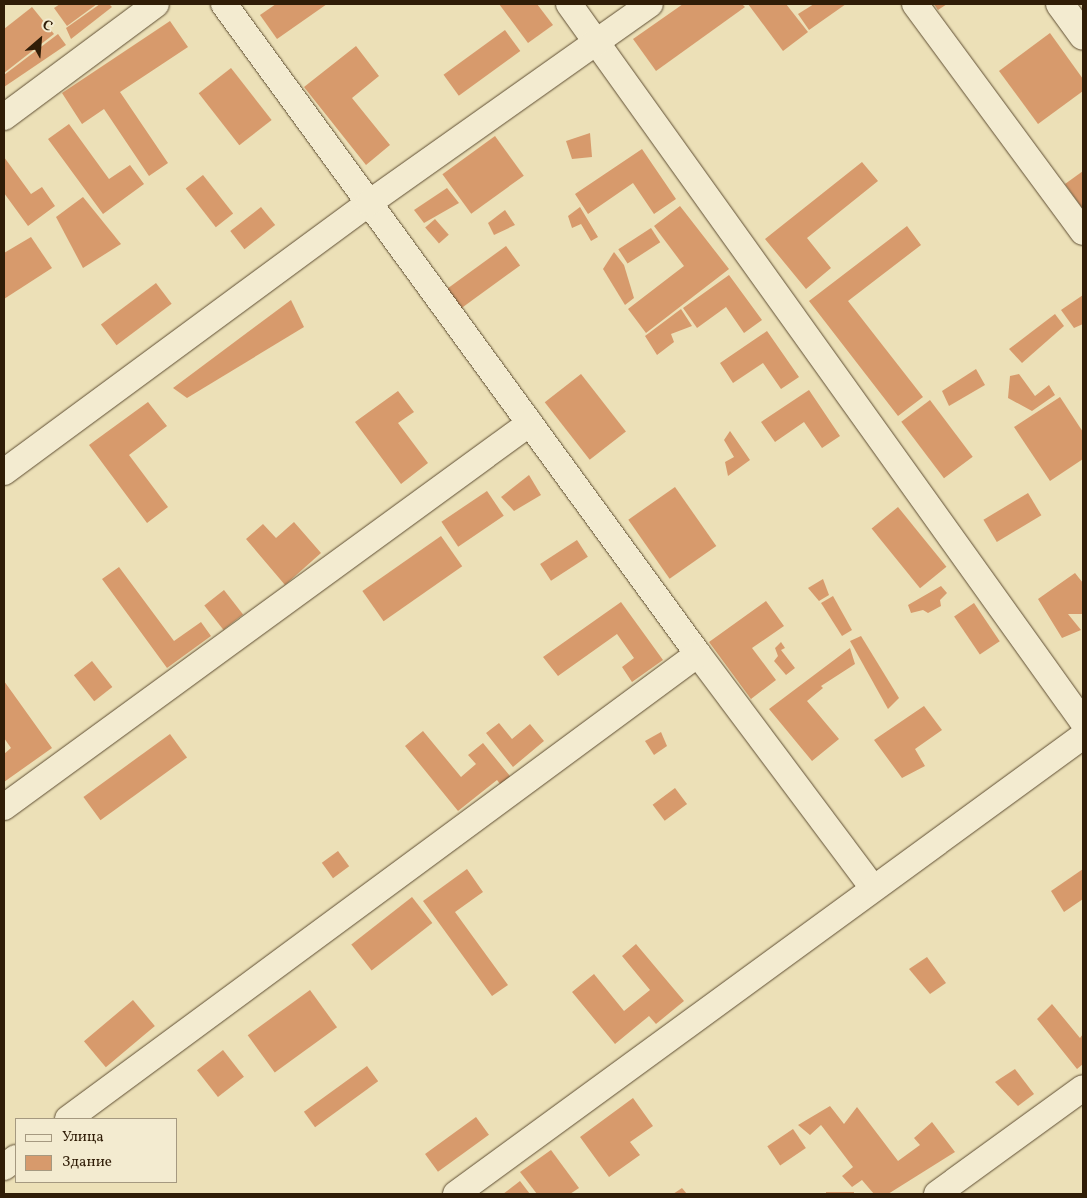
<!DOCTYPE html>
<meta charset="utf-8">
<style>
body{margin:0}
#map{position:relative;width:1087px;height:1198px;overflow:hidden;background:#ece0b7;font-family:Vollkorn,serif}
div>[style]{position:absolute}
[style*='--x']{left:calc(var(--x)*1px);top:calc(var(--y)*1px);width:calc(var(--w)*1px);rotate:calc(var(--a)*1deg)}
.building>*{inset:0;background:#d79a6c;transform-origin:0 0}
.roads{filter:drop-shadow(0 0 1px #5f4e33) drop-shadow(0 0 1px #5f4e33)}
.minor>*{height:26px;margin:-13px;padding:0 13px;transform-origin:13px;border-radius:13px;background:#f3ebd0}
.tertiary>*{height:28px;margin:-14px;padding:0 14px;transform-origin:14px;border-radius:14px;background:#f3ebd0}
span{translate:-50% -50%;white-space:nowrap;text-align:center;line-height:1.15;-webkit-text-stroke:4px #f3ebd0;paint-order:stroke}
.frame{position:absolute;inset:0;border:5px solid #301d07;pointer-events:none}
.legend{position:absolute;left:15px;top:1118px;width:162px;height:65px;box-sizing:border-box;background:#f3ebd0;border:1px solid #a59980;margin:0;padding:6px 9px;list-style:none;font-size:15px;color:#301d07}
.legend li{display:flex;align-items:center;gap:10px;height:25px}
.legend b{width:25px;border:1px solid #a59980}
.north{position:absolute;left:15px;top:15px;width:50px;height:50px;-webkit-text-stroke:4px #f3ebd0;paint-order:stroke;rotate:27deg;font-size:14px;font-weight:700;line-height:20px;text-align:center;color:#301d07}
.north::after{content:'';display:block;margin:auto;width:18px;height:22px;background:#301d07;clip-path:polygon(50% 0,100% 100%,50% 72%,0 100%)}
</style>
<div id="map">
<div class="building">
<i style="clip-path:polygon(60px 4px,97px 4px,67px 26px,54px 8px)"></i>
<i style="clip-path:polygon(100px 4px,109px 4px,112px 7px,71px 39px,66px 28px)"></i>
<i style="clip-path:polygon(276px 4px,327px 4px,277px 39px,260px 15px)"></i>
<i style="clip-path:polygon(499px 4px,537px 4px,553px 25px,528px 43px)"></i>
<i style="clip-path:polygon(683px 4px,742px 4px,745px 7px,656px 71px,633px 39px)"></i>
<i style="clip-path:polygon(748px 4px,786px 4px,808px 32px,783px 51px)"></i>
<i style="clip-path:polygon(814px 4px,846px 4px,809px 30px,798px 14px)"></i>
<i style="clip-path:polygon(934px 4px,947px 4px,938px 10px)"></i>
<i style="clip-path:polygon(32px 7px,54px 34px,4px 73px,4px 29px)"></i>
<i style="clip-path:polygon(170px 21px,188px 47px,120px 92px,168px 163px,149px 176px,104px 109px,82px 124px,62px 93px)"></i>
<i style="left:505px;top:30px;width:26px;height:76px;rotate:54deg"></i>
<i style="clip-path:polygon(1050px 33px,1083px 79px,1083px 91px,1038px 124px,999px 71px)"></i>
<i style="clip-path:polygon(58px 34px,66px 45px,4px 87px,4px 75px)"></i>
<i style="clip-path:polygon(356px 46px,379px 76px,352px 98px,390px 145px,366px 165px,304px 87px)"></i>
<i style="left:231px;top:68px;width:66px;height:41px;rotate:52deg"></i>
<i style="clip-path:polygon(69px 124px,109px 179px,130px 165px,144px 184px,103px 214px,48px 139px)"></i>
<i style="clip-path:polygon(590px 133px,592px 157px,572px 159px,566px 141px)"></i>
<i style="left:495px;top:136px;width:49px;height:65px;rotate:54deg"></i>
<i style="clip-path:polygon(642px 149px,676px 199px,654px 214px,633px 183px,588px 214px,575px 194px)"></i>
<i style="clip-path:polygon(4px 157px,31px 194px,42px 187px,55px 206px,28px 226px,4px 193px)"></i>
<i style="clip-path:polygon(862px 162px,878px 181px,807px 238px,831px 268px,806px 289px,765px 239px)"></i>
<i style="clip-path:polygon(1083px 171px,1083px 209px,1065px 184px)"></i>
<i style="left:203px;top:175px;width:49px;height:22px;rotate:52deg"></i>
<i style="clip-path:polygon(447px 188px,459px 203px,424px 223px,414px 210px)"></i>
<i style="clip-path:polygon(83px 197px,121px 244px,83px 268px,56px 217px)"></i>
<i style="clip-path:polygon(680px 206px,729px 269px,646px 333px,628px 309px,684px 266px,654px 226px)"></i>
<i style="left:261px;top:207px;width:23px;height:39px;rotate:52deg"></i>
<i style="clip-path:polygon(580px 207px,598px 237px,591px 241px,581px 224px,572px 228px,568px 216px)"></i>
<i style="clip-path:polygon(505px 210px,515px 225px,494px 235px,488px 223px)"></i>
<i style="left:435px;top:219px;width:21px;height:13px;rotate:49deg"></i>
<i style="clip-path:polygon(907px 226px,921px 245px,848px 301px,923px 397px,898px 416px,809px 301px)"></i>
<i style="left:651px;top:228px;width:17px;height:39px;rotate:57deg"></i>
<i style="clip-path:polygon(31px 237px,52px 268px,4px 299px,4px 253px)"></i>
<i style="left:506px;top:246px;width:24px;height:74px;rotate:54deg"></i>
<i style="clip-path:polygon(614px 252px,624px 265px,634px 298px,625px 305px,603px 269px)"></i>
<i style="clip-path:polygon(729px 275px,762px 320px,744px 333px,726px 307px,697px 328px,683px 308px)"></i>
<i style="left:156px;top:283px;width:26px;height:69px;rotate:53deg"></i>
<i style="clip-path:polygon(1083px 295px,1083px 324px,1074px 328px,1061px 310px)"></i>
<i style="clip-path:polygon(291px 300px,304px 327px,187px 398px,173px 388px)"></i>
<i style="clip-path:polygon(681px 309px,692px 326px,671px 334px,674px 342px,657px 355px,645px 336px)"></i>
<i style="clip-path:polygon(1055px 314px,1064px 326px,1022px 363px,1009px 349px)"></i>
<i style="clip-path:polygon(767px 331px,799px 377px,781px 389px,763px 363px,733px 383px,720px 363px)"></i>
<i style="clip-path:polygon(976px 369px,985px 385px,949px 406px,942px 391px)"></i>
<i style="left:581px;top:374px;width:73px;height:46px;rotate:52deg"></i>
<i style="clip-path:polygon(1019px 374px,1035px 396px,1049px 385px,1055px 395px,1032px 411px,1008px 398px,1010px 376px)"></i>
<i style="clip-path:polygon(809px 390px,840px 436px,822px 448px,804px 422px,775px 442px,761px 422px)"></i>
<i style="clip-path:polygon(398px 391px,414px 412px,398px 423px,428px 463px,401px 484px,355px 422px)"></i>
<i style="clip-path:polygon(1060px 397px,1083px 432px,1083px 459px,1050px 481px,1014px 427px)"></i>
<i style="left:930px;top:400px;width:71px;height:36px;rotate:53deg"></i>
<i style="clip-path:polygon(148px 402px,167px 426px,129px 455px,168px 507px,147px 523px,89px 445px)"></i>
<i style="clip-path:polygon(730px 431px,750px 460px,728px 476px,725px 462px,734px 457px,724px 440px)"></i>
<i style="clip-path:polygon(529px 475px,541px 495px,514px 511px,501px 497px)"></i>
<i style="left:675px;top:487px;width:72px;height:57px;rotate:55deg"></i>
<i style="left:487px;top:491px;width:30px;height:55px;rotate:56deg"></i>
<i style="left:1028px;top:493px;width:26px;height:52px;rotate:59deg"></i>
<i style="left:898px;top:507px;width:77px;height:34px;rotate:51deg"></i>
<i style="clip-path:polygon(294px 522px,321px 553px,285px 585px,246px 539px,263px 524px,276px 538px)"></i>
<i style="left:441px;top:536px;width:37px;height:96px;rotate:55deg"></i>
<i style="left:577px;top:540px;width:20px;height:44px;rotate:57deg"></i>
<i style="clip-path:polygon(119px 567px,174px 641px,201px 622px,211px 636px,167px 668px,102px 579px)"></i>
<i style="clip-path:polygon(1075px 573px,1083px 583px,1083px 614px,1068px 614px,1081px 630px,1062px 638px,1038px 599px)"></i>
<i style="clip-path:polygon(823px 579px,829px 595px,819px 601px,808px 588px)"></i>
<i style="clip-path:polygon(941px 586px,947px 593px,940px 600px,941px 606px,928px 613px,923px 610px,911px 613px,908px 605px)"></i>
<i style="left:224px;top:590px;width:31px;height:25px;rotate:52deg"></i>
<i style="clip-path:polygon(833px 596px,852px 630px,842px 636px,821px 603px)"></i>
<i style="clip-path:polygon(766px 601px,784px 626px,752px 648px,776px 680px,751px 699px,709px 642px)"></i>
<i style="clip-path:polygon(621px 602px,663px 660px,632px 682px,622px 667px,634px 658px,617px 634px,558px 676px,543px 657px)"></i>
<i style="left:974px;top:603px;width:46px;height:24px;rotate:56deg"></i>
<i style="clip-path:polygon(861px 636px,899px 698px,888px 709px,850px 641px)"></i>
<i style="clip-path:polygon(781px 642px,785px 648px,781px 650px,795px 668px,786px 675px,774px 661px,778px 656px,775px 648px)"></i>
<i style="clip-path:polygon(850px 648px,855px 664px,821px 686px,823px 688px,807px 701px,839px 739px,812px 761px,769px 709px)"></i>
<i style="left:92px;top:661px;width:33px;height:23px;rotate:52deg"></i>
<i style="clip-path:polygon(4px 681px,52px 748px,4px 782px,4px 754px,11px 748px,4px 738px)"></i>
<i style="clip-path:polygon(924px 706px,942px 730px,915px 749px,925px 766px,902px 778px,874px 740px)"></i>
<i style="clip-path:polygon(499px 723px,512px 739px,530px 724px,544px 741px,513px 767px,486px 733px)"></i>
<i style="clip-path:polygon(423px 731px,461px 777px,476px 764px,468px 755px,483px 743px,514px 781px,504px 789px,497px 780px,458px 811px,405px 746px)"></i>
<i style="clip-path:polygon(661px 732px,667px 746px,654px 755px,645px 741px)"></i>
<i style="left:170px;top:734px;width:29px;height:107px;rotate:54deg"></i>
<i style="left:675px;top:788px;width:20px;height:28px;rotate:53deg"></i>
<i style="left:338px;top:851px;width:19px;height:20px;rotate:54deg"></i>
<i style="clip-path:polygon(467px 869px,483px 892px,455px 912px,508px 985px,492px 996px,423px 901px)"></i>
<i style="clip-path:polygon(1083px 869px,1083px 899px,1064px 912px,1051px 891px)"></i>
<i style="left:412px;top:897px;width:33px;height:77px;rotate:52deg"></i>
<i style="clip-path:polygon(636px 944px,684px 1001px,656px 1024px,649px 1016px,615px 1044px,572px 992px,594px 974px,624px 1011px,650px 990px,622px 956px)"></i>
<i style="clip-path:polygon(927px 957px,946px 983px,930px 994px,909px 969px)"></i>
<i style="left:310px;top:990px;width:46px;height:77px;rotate:54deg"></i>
<i style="left:133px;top:1000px;width:34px;height:64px;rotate:50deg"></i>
<i style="clip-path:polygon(1052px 1004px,1080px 1038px,1083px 1034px,1083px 1064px,1077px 1069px,1037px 1019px)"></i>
<i style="left:223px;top:1050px;width:34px;height:33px;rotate:52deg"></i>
<i style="left:367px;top:1066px;width:19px;height:78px;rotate:54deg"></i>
<i style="clip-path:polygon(1015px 1069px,1034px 1094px,1018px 1106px,995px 1082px)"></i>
<i style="clip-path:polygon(633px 1098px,653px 1126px,630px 1142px,640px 1155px,609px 1177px,580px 1137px)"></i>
<i style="clip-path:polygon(830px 1106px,844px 1124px,857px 1107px,898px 1161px,920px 1145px,914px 1138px,932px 1122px,955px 1152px,888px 1194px,874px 1194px,862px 1180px,852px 1187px,842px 1176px,853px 1167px,821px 1125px,810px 1135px,798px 1125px)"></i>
<i style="left:476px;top:1117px;width:22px;height:63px;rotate:54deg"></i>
<i style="left:793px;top:1129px;width:23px;height:31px;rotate:56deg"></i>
<i style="clip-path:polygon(551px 1150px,579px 1188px,570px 1194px,537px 1194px,520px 1172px)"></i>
<i style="clip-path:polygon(520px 1181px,530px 1194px,503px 1194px)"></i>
<i style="clip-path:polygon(682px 1188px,687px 1194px,673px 1194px)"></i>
<i style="left:826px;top:1192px;width:28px;height:4px"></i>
</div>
<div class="roads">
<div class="minor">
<i style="--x:224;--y:4;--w:804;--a:53.9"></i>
<i style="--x:698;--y:654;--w:292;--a:53.2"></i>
<i style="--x:569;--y:4;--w:883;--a:54.4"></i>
<i style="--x:915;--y:4;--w:283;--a:53.6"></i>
<i style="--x:4;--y:117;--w:189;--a:-36.6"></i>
<i style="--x:4;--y:472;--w:453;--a:-36.4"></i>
<i style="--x:369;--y:203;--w:344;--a:-35.3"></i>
<i style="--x:4;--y:807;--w:651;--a:-36.13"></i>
<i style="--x:68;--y:1119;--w:783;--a:-36.43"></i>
<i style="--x:4;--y:1167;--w:15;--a:-37"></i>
<i style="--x:456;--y:1194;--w:776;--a:-36.15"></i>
<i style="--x:937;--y:1194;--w:180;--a:-36"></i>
</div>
<div class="tertiary">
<i style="--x:1060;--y:4;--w:39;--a:54"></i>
</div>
</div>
<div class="frame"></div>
<ul class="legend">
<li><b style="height:6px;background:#f3ebd0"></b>Улица</li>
<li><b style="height:14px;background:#d79a6c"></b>Здание</li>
</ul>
<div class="north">С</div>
</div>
